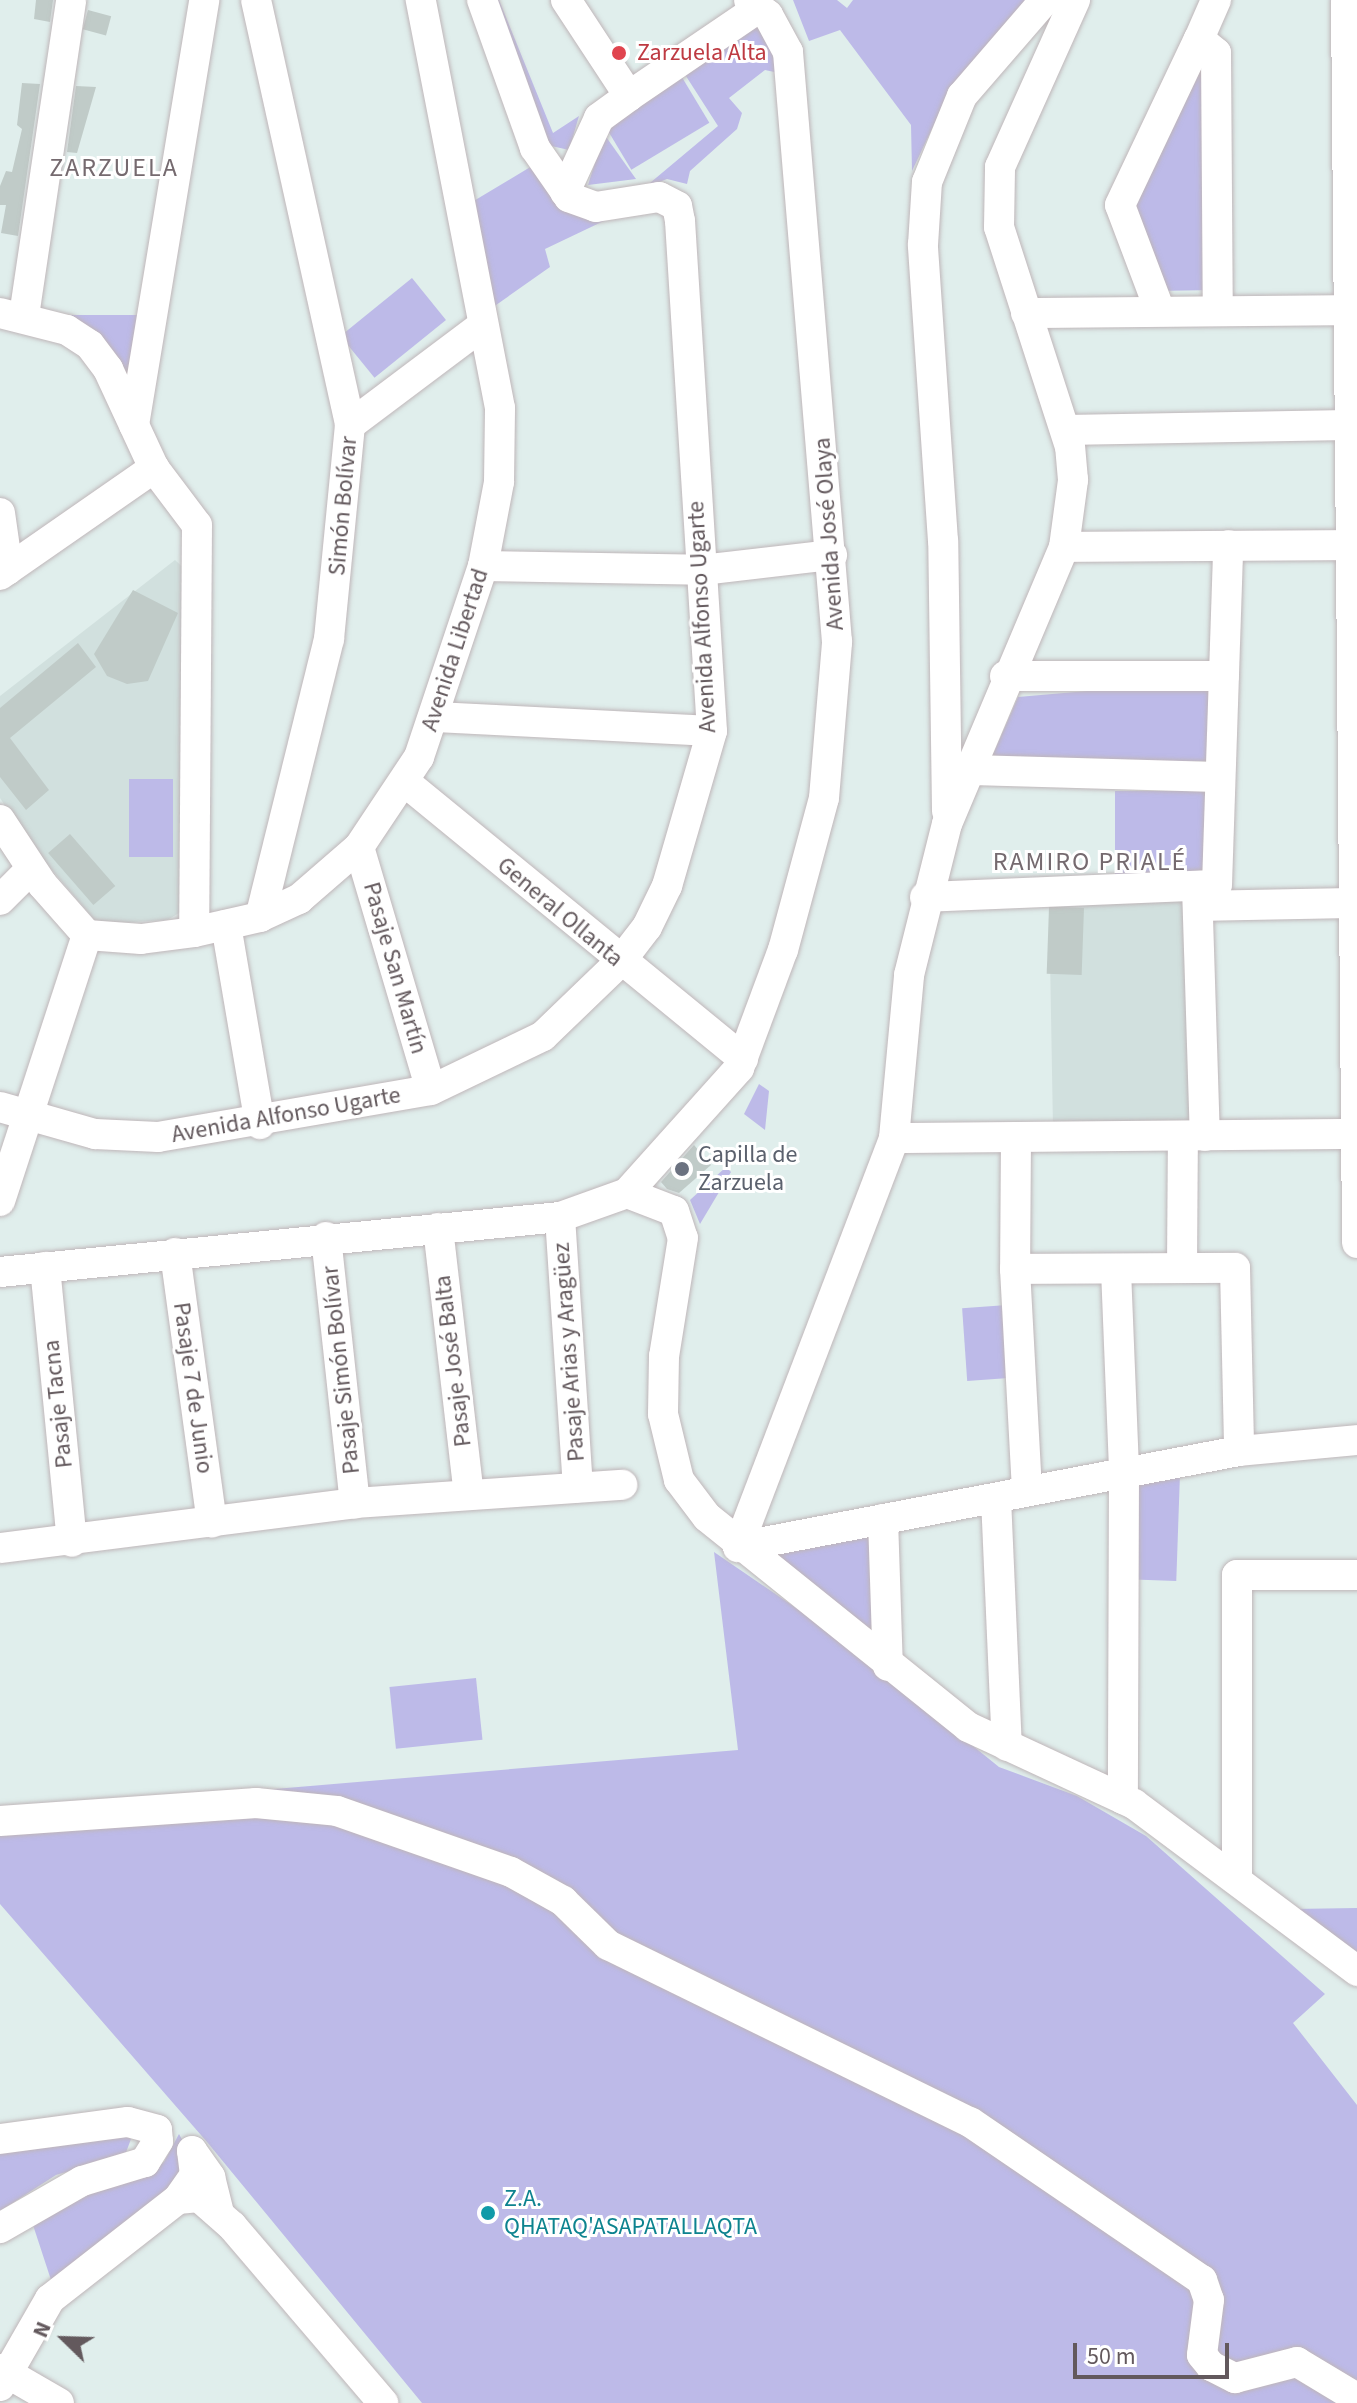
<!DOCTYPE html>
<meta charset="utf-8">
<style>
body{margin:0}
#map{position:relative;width:1357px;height:2403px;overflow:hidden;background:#e0eeec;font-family:"Source Sans 3",sans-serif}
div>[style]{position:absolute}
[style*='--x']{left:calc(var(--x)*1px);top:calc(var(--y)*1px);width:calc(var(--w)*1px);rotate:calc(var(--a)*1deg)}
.education>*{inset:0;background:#d1e0de;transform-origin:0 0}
.green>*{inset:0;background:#bdbae8;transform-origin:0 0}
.building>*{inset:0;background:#c0cbc8;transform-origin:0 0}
.roads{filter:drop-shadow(0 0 2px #bfb6b9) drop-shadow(0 0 2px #bfb6b9)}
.minor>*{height:30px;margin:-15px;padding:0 15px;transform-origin:15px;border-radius:15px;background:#fff}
.dots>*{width:22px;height:22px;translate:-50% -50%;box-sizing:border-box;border:4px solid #fff;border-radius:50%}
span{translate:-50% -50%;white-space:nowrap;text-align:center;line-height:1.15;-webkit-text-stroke:6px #fff;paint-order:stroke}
.health-label{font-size:24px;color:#be3a42}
.left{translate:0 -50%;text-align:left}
.street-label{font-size:24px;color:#63595d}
.worship-label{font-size:24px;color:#5b616d}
.culture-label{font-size:24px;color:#0d838f}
.neighbourhood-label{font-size:26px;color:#756a6f;letter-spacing:2px}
.north{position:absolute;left:24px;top:2299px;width:80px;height:80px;-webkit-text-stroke:6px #fff;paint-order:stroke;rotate:293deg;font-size:22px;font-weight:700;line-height:32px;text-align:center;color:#63595d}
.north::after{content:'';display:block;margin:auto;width:28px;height:36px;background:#63595d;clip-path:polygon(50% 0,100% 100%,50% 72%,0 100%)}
.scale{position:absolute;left:1073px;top:2343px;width:156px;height:36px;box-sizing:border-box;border:4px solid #63595d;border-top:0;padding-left:10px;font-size:24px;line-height:28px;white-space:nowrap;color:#63595d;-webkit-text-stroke:6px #fff;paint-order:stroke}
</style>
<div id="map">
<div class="education">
<i style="clip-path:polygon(175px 560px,188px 572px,181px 912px,167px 920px,98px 924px,29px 843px,0 798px,0 696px)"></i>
<i style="left:1192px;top:898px;width:225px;height:143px;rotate:89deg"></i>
</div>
<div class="green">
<i style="clip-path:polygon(491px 0,499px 0,553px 133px,579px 116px,569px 150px,547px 145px)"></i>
<i style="clip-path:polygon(793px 0,837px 0,847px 8px,853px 0,1029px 0,948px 95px,912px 171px,911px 125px,840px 30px,809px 41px)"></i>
<i style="clip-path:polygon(742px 21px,766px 28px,779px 73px,765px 70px,729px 98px,742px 113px,737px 129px,690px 171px,687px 184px,667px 179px,644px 188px,718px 126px,684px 73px)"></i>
<i style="clip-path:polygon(1197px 51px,1214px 56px,1214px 290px,1155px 291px,1127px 201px)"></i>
<i style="left:680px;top:74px;width:57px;height:91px;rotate:59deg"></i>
<i style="clip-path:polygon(604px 134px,636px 179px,588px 185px)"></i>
<i style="clip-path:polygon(532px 166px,610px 218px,545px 249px,550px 267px,489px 310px,472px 202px)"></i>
<i style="left:412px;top:278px;width:54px;height:92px;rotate:51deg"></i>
<i style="clip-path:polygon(69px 315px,160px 315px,145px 421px,70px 323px)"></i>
<i style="clip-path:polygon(1121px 688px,1213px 691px,1211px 761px,988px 766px,1018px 697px)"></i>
<i style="left:129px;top:779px;width:44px;height:78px"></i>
<i style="left:1115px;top:791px;width:97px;height:85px"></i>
<i style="clip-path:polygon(759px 1084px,769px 1091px,765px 1130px,744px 1114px)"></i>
<i style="clip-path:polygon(726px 1167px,731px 1172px,700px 1224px,690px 1200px)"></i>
<i style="left:1007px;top:1305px;width:73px;height:45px;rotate:86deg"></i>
<i style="left:1124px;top:1473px;width:56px;height:106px;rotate:2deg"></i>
<i style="clip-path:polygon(883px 1519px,888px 1666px,738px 1547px)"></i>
<i style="clip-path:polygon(714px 1552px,837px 1636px,999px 1767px,1077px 1796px,1146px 1836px,1325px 1994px,1293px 2023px,1357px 2105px,1357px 2403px,422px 2403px,207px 2142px,0 1904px,0 1812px,738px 1750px)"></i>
<i style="left:476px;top:1678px;width:62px;height:87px;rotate:84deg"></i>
<i style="clip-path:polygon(1357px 1908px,1357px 1960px,1292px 1909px)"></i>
<i style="clip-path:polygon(123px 2131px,131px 2139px,125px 2155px,56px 2175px,0 2211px,0 2147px)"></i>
<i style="clip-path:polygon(179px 2134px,190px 2154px,186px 2175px,52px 2283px,32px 2222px,85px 2193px,141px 2178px,164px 2162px)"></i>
</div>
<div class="building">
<i style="clip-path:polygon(36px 0,53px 0,50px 22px,34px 19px)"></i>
<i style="left:88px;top:10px;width:24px;height:20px;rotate:15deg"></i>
<i style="clip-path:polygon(22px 83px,40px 84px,18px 236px,1px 233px,6px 205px,0 205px,0 186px,6px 171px,12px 172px,22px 129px,17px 125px)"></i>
<i style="clip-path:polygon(76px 86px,96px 87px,77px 153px,67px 152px)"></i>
<i style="clip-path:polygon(133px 590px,178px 613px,148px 681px,127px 684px,107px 676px,94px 654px)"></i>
<i style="clip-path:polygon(78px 643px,96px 667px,10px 738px,49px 790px,26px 810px,0 777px,0 708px)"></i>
<i style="left:70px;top:834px;width:69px;height:29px;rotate:49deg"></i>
<i style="left:1084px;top:908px;width:67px;height:35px;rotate:92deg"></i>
<i style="clip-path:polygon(694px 1145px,711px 1165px,679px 1193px,667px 1189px,661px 1182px)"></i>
</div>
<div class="roads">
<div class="minor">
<i style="--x:256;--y:0;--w:435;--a:77.5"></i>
<i style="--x:350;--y:425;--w:215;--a:95.6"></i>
<i style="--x:329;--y:639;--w:286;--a:103.9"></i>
<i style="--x:566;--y:0;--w:115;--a:56.7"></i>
<i style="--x:629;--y:96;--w:155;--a:-34.2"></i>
<i style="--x:1346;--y:0;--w:1243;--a:89.49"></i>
<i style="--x:1199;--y:39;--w:43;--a:-66.4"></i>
<i style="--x:565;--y:192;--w:81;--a:-65.3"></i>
<i style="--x:599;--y:118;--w:37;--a:-36"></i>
<i style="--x:1160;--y:311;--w:113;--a:-110.7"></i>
<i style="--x:1120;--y:205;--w:184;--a:-64.6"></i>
<i style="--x:1199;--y:39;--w:22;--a:39"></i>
<i style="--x:1216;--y:53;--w:258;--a:89.6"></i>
<i style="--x:0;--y:313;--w:69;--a:14.2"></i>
<i style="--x:67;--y:330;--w:27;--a:33"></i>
<i style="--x:90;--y:345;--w:30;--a:53"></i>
<i style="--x:108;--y:369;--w:109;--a:65.1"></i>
<i style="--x:154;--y:468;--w:71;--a:53"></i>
<i style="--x:197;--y:525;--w:407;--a:90.4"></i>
<i style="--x:1026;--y:313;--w:322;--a:-0.5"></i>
<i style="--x:24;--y:316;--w:319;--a:-81.5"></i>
<i style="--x:134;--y:425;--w:431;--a:-80.6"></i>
<i style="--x:350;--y:425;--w:166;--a:-36.9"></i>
<i style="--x:1066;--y:430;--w:281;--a:-1"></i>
<i style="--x:0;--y:513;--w:57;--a:81.9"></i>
<i style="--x:1064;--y:547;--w:283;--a:-0.4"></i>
<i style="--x:483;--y:566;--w:219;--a:1"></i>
<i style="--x:702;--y:570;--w:131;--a:-6.6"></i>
<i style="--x:0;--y:575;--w:188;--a:-34.8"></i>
<i style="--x:1005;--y:676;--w:219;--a:0"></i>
<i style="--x:436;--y:717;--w:276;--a:2.9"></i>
<i style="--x:969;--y:770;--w:251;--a:1.6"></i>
<i style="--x:405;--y:782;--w:437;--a:39.3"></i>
<i style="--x:947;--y:811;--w:270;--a:-90.8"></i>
<i style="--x:943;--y:541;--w:297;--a:-93.9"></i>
<i style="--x:923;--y:245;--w:63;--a:-86.4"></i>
<i style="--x:927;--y:182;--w:93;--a:-67.9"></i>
<i style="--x:962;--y:96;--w:127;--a:-49.2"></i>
<i style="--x:0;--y:820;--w:77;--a:56.7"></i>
<i style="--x:42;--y:884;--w:68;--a:48.6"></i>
<i style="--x:87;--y:935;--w:54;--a:4.2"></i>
<i style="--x:141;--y:939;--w:53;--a:-7.5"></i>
<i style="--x:194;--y:932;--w:68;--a:-12.8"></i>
<i style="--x:260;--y:917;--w:43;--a:-24.8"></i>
<i style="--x:299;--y:899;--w:79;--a:-40.9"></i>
<i style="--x:359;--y:847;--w:108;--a:-56.3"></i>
<i style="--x:419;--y:757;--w:201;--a:-71.5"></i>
<i style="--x:483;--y:566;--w:86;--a:-79.2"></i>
<i style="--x:499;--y:482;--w:74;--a:-89.2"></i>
<i style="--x:500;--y:408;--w:416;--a:-101"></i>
<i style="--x:359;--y:847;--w:253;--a:73.5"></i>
<i style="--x:1197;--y:886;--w:250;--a:88.2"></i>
<i style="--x:925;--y:897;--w:292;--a:-2.4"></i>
<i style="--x:1217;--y:885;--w:340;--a:-88.1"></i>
<i style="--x:0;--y:900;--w:44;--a:-45"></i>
<i style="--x:1198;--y:906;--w:151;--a:-1.1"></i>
<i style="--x:226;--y:925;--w:202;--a:80.3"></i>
<i style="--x:0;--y:1107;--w:99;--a:15.9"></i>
<i style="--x:95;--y:1134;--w:63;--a:2.7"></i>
<i style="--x:158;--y:1137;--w:277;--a:-9.8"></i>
<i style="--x:431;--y:1090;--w:124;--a:-25.7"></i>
<i style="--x:543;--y:1036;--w:107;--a:-43.9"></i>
<i style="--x:620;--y:962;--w:44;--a:-52.4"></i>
<i style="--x:647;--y:927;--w:46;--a:-64"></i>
<i style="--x:667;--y:886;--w:161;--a:-73.8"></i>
<i style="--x:712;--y:731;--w:511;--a:-93.59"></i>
<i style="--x:680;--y:221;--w:15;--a:-101"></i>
<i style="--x:677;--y:206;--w:20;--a:-153"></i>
<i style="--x:659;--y:197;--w:64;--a:171"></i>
<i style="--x:596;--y:207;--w:29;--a:-160"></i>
<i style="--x:569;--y:197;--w:60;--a:-124.8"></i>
<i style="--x:535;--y:148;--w:157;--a:-109.7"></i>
<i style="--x:1016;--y:1137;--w:132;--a:90.4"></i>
<i style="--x:1015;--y:1269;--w:222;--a:86.9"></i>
<i style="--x:894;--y:1138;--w:459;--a:-0.5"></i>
<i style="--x:627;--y:1193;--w:50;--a:21"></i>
<i style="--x:674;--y:1211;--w:28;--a:72"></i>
<i style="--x:683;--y:1238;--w:120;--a:99.1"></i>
<i style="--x:664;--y:1356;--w:58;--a:91"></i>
<i style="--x:663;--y:1414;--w:68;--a:76.4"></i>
<i style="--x:679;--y:1480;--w:46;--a:52.9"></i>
<i style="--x:707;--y:1517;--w:335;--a:38.8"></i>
<i style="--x:968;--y:1727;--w:183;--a:24.9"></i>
<i style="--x:1134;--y:1804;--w:279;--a:36.8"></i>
<i style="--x:0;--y:1201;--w:280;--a:-71.9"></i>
<i style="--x:560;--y:1217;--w:271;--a:86.2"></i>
<i style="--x:438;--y:1228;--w:268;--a:83.4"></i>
<i style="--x:326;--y:1237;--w:268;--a:83.8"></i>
<i style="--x:175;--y:1253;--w:272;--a:82.2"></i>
<i style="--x:45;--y:1267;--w:276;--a:84.4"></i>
<i style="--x:1182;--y:1267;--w:131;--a:-89.6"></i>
<i style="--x:1015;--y:1269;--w:220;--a:-0.3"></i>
<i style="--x:1235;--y:1268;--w:183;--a:88.7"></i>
<i style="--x:1116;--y:1270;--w:203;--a:87.7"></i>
<i style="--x:1124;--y:1473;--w:326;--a:90.2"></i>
<i style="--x:0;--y:1272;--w:563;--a:-5.61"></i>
<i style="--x:560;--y:1217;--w:71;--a:-19.7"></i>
<i style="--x:627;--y:1193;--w:168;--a:-48.1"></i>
<i style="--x:739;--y:1068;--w:126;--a:-69.6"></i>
<i style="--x:783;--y:950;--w:157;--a:-74.9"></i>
<i style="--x:824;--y:798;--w:157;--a:-85.2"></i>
<i style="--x:837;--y:642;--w:592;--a:-94.75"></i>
<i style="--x:788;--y:52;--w:42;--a:-118.4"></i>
<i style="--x:768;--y:15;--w:24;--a:-142"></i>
<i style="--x:996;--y:1498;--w:248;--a:87.5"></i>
<i style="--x:883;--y:1519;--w:147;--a:88.1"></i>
<i style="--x:738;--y:1547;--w:438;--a:-69.1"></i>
<i style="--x:894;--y:1138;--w:164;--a:-84.7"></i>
<i style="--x:909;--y:975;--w:156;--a:-75.9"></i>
<i style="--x:947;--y:824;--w:301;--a:-67.1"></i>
<i style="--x:1064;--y:547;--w:68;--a:-82.3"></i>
<i style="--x:1073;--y:480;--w:33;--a:-95"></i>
<i style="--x:1070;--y:447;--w:231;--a:-107.9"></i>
<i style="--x:999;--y:227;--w:60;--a:-89"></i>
<i style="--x:1000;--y:167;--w:183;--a:-65.8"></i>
<i style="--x:738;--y:1547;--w:510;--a:-10.85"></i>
<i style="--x:1239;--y:1451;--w:119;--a:-5.3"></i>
<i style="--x:0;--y:1548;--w:358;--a:-7.2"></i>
<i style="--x:355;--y:1503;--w:268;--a:-3.9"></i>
<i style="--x:0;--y:1821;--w:257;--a:-4"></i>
<i style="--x:256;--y:1803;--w:81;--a:5.6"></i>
<i style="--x:337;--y:1811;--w:184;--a:19.3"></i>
<i style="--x:511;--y:1872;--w:60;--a:29.1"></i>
<i style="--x:563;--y:1901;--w:63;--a:44.4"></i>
<i style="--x:608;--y:1945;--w:403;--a:26.1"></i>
<i style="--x:970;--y:2122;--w:281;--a:34.3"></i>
<i style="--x:1202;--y:2280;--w:21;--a:71"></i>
<i style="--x:1209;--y:2300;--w:55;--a:97.3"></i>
<i style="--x:1202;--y:2355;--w:14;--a:51"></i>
<i style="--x:1211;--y:2366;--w:27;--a:27"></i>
<i style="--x:1235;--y:2378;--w:64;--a:-14.5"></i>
<i style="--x:1297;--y:2362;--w:70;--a:31"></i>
<i style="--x:1237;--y:1877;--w:302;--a:-90"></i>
<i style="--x:1237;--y:1575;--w:120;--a:0"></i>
<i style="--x:0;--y:2139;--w:129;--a:-7.6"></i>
<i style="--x:128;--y:2122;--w:30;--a:15"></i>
<i style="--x:157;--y:2130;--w:11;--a:85"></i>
<i style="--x:158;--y:2141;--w:25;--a:122"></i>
<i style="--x:145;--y:2162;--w:66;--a:163.2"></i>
<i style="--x:82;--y:2181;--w:95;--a:150.2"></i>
<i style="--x:178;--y:2199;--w:29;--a:-55"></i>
<i style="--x:195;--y:2175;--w:24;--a:-97"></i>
<i style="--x:192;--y:2151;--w:32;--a:55"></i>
<i style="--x:210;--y:2177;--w:36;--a:76"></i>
<i style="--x:0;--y:2369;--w:68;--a:30"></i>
<i style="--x:0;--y:2386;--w:100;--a:-60.1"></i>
<i style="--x:50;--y:2299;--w:162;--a:-38"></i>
<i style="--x:178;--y:2199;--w:21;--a:-5"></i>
<i style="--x:199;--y:2197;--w:44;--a:41.3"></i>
<i style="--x:232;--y:2226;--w:233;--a:49.5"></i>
</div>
</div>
<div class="dots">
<i style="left:619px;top:53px;background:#e0444e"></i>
<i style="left:682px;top:1169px;background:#6b7280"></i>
<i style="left:488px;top:2213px;background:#0f9aa8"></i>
</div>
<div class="health-label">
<span class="left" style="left:637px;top:53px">Zarzuela Alta</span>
</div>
<div class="street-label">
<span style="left:343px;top:506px;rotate:-85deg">Simón Bolívar</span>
<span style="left:829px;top:534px;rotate:-94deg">Avenida José Olaya</span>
<span style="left:702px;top:617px;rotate:-93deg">Avenida Alfonso Ugarte</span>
<span style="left:455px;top:650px;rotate:-72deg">Avenida Libertad</span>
<span style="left:560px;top:912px;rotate:40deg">General Ollanta</span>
<span style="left:395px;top:968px;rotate:74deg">Pasaje San Martín</span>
<span style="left:286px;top:1115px;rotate:-10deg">Avenida Alfonso Ugarte</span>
<span style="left:569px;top:1352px;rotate:-94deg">Pasaje Arias y Aragüez</span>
<span style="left:453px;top:1361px;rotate:-97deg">Pasaje José Balta</span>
<span style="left:341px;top:1370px;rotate:-96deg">Pasaje Simón Bolívar</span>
<span style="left:193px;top:1388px;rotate:82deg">Pasaje 7 de Junio</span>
<span style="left:58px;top:1404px;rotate:-96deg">Pasaje Tacna</span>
</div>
<div class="worship-label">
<span class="left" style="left:698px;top:1169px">Capilla de<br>Zarzuela</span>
</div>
<div class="culture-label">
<span class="left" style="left:504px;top:2213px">Z.A.<br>QHATAQ'ASAPATALLAQTA</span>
</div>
<div class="neighbourhood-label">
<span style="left:114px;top:168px">ZARZUELA</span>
<span style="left:1090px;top:862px">RAMIRO PRIALÉ</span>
</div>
<div class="north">N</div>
<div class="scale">50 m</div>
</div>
